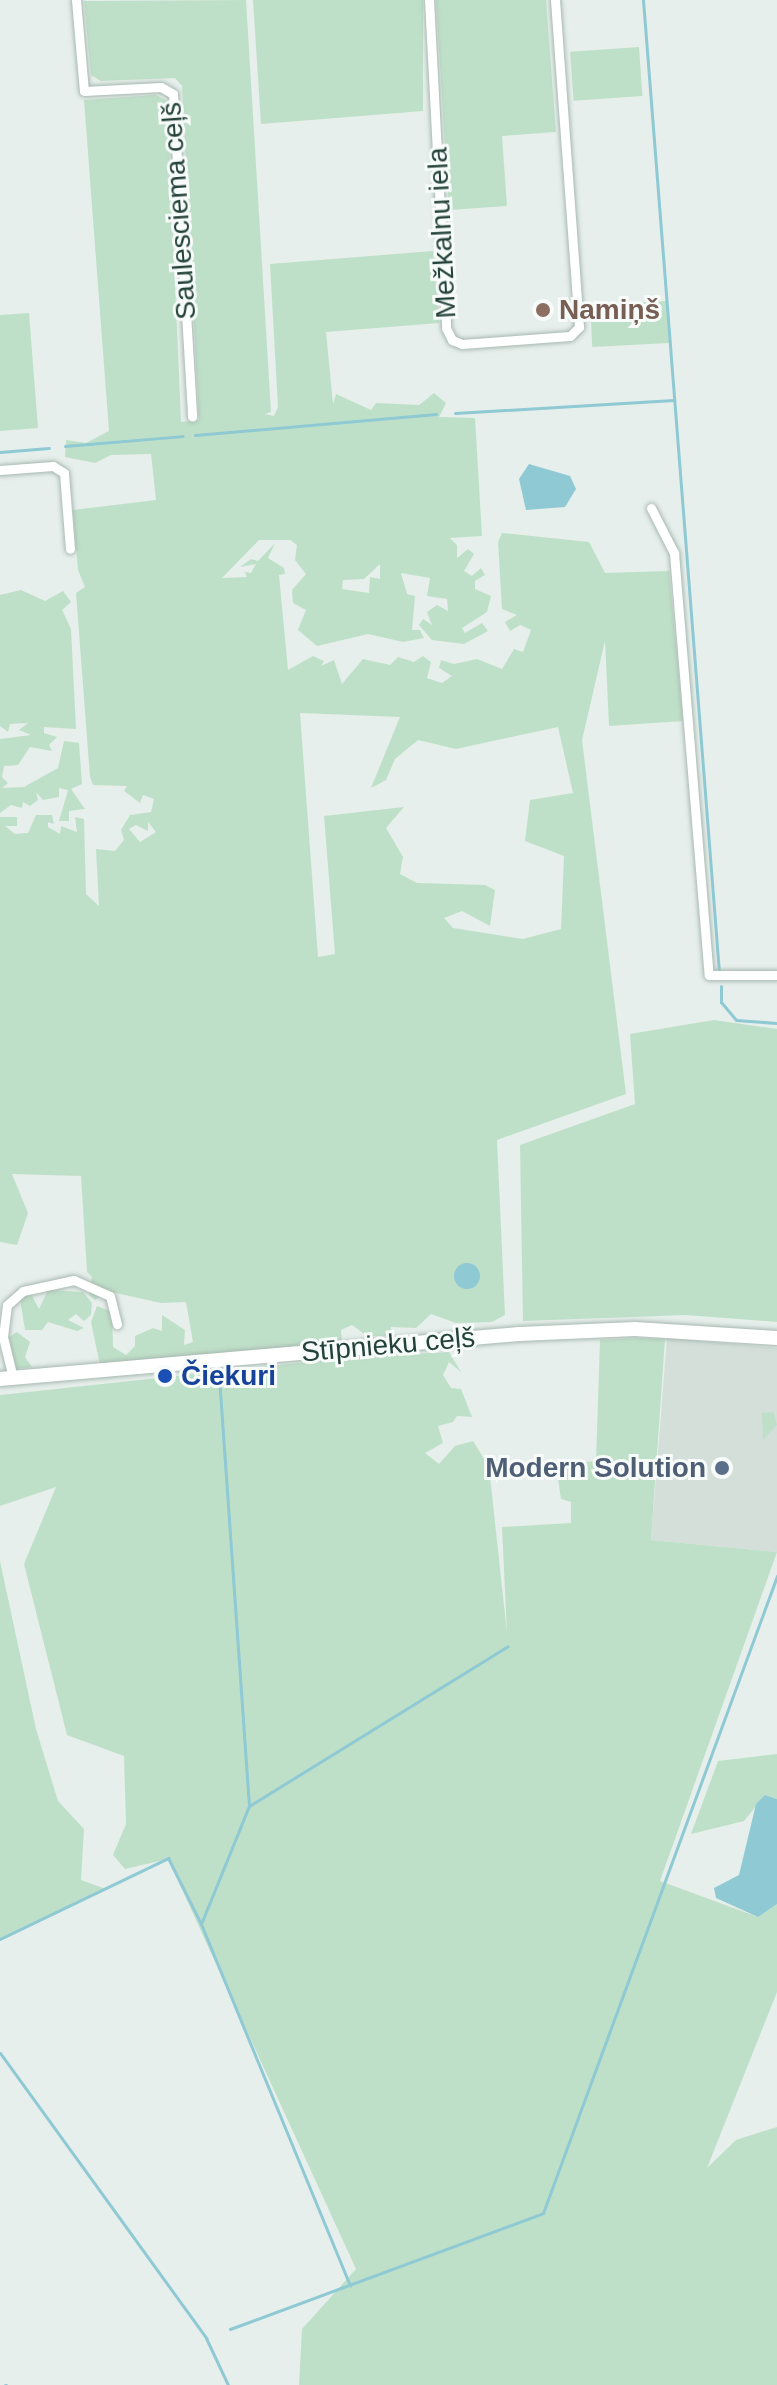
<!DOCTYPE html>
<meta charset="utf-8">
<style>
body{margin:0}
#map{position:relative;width:777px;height:2385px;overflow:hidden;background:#e6efeb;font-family:Helvetica,sans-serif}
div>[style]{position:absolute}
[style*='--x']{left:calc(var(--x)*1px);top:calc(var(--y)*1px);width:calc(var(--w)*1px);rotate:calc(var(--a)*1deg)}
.built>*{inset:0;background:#d4dfda}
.green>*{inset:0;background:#bfe0c8;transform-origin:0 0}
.water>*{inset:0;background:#8ec9d4}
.round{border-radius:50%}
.stream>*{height:3px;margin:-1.5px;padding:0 1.5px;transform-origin:1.5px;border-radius:1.5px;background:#8ec9d4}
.roads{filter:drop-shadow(0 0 2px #a8b8b2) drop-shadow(0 0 2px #a8b8b2)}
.street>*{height:9px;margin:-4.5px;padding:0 4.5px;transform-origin:4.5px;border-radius:4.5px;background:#fff}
.secondary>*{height:14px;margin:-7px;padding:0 7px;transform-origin:7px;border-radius:7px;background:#fff}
.dots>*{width:22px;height:22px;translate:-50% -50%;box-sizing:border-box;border:4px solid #f7fbf9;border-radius:50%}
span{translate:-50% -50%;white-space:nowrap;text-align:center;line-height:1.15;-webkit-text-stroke:6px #f7fbf9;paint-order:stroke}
.street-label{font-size:28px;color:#24423a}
.education-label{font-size:28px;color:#785e54;font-weight:700}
.left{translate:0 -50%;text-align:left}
.transit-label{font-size:28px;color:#164399;font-weight:700}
.service-label{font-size:28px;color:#4e5e75;font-weight:700}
.right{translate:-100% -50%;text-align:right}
</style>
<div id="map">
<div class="built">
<i style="clip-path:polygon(667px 1338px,777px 1348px,777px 1552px,651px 1540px)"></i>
</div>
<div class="green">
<i style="clip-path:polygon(evenodd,246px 0,271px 412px,265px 414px,274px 416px,278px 407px,270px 264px,433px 251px,439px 323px,326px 332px,333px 404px,336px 394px,371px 410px,376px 403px,419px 405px,434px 393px,446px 403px,439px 417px,475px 418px,482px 536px,450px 538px,457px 545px,457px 558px,468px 549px,474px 554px,464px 571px,472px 576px,481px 568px,485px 575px,475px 581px,475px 589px,491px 596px,487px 612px,462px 628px,465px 633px,482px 623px,488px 631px,464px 644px,432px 640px,419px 625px,423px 619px,432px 625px,427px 612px,437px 605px,448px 611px,447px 599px,427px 596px,430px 578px,401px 573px,407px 594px,415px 596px,412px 630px,420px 630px,424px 638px,403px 642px,368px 634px,317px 646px,298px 630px,306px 610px,293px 603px,292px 590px,306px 574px,295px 560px,297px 545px,290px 540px,259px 540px,222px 578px,247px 577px,245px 572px,251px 573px,256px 564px,240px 567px,251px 559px,258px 561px,275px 543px,268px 558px,284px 568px,285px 574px,279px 575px,288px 670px,313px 656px,324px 661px,321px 666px,334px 660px,342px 684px,363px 659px,390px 665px,398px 657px,414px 662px,423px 656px,431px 662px,427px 678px,442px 683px,452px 676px,439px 668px,441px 660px,454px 664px,477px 659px,502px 669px,514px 649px,523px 652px,531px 630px,520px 625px,510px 631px,505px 622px,517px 615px,502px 609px,498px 542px,502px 533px,589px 542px,605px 573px,669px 571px,683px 721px,609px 726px,605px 641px,582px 740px,626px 1094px,497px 1140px,505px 1315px,492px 1322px,456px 1323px,431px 1314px,416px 1328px,391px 1327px,391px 1336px,367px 1336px,352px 1325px,341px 1330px,342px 1341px,335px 1343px,100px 1365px,91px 1322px,97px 1306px,112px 1312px,113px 1347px,126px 1355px,135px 1346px,135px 1336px,153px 1328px,162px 1331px,162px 1315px,185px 1330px,184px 1345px,193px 1342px,186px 1302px,161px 1303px,107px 1291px,95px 1300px,89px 1295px,92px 1277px,87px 1272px,81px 1176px,12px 1174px,28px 1213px,17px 1245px,0 1242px,0 817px,17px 817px,17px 826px,5px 826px,15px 834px,28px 833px,36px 815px,52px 815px,54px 824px,48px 822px,48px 827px,60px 834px,61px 826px,77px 832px,75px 817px,84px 819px,86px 894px,99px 906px,96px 849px,115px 851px,124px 840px,121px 830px,130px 815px,151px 812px,154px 799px,143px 795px,140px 803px,124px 791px,127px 786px,93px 785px,90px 777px,76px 593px,85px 587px,78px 570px,73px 510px,156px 500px,151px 454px,111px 455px,95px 463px,65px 457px,66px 440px,86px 443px,109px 431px,84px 100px,156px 95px,167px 101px,181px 422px,199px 420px,182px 86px,175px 78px,101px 81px,91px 75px,84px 1px,246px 0,380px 564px,380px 579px,370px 577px,369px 593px,342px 589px,343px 580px,364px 579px,380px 564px,246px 0,300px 713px,400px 717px,371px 788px,386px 780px,395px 759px,418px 740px,456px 749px,558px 727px,573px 793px,530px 800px,525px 841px,564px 856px,561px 929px,523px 939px,453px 928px,444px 918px,462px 911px,490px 926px,495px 890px,485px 885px,417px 883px,400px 874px,403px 857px,386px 828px,404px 807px,324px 816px,335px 954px,318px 957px,300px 713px,246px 0,148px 822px,156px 832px,140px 842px,129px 829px,136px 825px,148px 831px,148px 822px)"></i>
<i style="clip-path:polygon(253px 0,423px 0,423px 111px,261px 124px)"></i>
<i style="clip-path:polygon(436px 0,546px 0,556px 132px,502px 136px,507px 206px,449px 210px)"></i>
<i style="left:639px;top:47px;width:49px;height:69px;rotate:86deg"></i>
<i style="left:667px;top:301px;width:42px;height:77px;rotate:87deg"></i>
<i style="clip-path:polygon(29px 313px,38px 428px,0 431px,0 315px)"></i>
<i style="clip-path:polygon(21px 590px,45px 601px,63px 591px,71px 602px,62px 610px,71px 629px,76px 729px,44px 727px,44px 733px,57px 737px,49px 745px,52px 751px,30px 747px,18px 765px,4px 766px,2px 777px,8px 783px,2px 788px,24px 787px,58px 768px,64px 741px,79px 743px,82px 784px,71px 789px,85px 809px,69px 811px,69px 821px,59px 821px,68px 790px,59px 788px,59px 797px,43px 800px,36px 792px,38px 800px,30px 806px,23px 802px,22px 808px,11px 805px,0 813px,0 739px,31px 735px,19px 730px,28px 723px,10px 724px,8px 732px,0 726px,0 595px)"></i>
<i style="clip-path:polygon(714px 1020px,777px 1029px,777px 1322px,686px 1315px,523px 1321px,520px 1145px,635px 1104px,630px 1034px)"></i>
<i style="clip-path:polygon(48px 1290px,83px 1292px,92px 1303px,91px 1315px,84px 1321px,76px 1314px,68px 1320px,84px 1328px,77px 1331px,48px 1322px,42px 1330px,25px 1330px,20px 1299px,30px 1292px,39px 1309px)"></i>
<i style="clip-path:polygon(17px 1332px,30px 1342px,25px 1357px,32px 1367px,16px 1369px,9px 1337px)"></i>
<i style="clip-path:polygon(636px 1338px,665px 1339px,651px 1540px,777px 1552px,660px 1881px,758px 1917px,777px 1904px,777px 1992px,707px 2168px,736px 2140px,777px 2127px,777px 2385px,299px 2385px,302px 2329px,356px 2269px,168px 1859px,125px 1869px,113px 1855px,126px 1824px,124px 1756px,67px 1735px,24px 1564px,56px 1487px,0 1506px,0 1395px,346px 1358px,449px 1352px,461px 1372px,449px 1362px,443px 1375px,451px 1388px,461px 1389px,472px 1417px,457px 1416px,453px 1422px,438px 1426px,443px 1443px,425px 1453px,439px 1464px,455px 1446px,473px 1441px,489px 1467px,507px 1633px,502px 1527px,571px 1523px,571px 1502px,561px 1499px,556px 1465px,596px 1461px,600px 1340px)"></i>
<i style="clip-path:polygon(774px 1412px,777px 1425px,763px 1440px,762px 1413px)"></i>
<i style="clip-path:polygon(0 1561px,36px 1729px,58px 1801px,84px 1829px,81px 1880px,106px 1889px,0 1939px)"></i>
<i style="clip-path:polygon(777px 1754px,777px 1799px,765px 1795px,744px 1821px,691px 1834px,718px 1761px)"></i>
</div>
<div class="water">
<i style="clip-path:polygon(529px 464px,570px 476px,576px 489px,565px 507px,526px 510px,519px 479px)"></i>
<i class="round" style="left:454px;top:1263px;width:26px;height:26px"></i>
<i style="clip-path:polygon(765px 1795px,777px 1799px,777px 1904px,758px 1917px,716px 1898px,714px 1888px,739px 1875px,756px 1804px)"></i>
</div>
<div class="stream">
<i style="--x:643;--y:0;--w:976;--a:85.53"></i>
<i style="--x:455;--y:413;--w:219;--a:-3.4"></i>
<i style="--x:195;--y:435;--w:242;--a:-5"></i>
<i style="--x:65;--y:446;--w:118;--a:-4.8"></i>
<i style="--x:0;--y:452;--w:49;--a:-4.7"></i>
<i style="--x:721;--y:986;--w:16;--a:90"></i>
<i style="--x:721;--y:1002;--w:23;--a:50"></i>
<i style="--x:736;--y:1020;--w:41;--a:4.2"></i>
<i style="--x:249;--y:1806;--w:304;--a:-31.7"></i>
<i style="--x:201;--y:1924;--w:127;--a:-67.9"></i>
<i style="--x:249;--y:1806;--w:428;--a:-94"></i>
<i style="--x:0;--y:1939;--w:187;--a:-25.7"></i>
<i style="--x:168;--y:1858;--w:74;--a:63.4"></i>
<i style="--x:201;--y:1924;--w:391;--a:67.6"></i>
<i style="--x:0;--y:2053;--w:352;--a:54.1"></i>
<i style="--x:206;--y:2338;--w:52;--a:64.9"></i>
<i style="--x:230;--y:2329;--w:334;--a:-20.3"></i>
<i style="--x:543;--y:2213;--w:679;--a:-69.83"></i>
<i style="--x:5;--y:2385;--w:1;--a:0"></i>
</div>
<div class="roads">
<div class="street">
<i style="--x:76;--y:0;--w:91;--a:85"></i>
<i style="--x:84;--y:91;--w:77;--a:-3"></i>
<i style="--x:161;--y:87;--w:14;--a:30"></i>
<i style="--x:173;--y:94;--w:323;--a:86.6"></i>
<i style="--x:429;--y:0;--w:328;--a:87"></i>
<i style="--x:446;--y:328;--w:13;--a:63"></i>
<i style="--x:452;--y:340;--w:11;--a:22"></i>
<i style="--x:462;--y:344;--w:108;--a:-4.2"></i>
<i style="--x:570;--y:336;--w:13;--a:-45"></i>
<i style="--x:579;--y:327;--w:328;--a:-94.2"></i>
<i style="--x:0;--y:470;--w:53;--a:-4.3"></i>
<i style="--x:53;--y:466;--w:13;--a:32"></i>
<i style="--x:64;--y:473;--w:76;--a:85.5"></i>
<i style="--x:651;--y:508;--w:51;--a:62.9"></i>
<i style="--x:674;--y:553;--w:423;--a:85.3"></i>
<i style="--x:709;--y:975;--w:68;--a:0"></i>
<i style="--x:13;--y:1378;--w:42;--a:-103.7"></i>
<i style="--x:3;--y:1337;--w:32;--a:-83"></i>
<i style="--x:7;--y:1305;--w:21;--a:-41"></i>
<i style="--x:23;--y:1291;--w:52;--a:-12.2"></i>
<i style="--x:74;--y:1280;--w:39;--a:24"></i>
<i style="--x:110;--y:1296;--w:29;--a:76"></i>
</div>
<div class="secondary">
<i style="--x:0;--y:1379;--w:521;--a:-4.96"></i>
<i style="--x:519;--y:1334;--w:116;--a:-2.5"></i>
<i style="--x:635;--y:1329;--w:142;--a:3.6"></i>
</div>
</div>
<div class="dots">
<i style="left:543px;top:310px;background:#8d6e63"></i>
<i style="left:165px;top:1376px;background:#1a4fb4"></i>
<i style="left:722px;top:1468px;background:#5c6f8a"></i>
</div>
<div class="street-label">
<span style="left:179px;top:211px;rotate:-94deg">Saulesciema ceļš</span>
<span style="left:442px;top:233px;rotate:-93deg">Mežkalnu iela</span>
<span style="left:388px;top:1345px;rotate:-5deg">Stīpnieku ceļš</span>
</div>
<div class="education-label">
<span class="left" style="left:559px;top:310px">Namiņš</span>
</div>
<div class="transit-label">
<span class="left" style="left:181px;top:1376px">Čiekuri</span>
</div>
<div class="service-label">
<span class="right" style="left:706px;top:1468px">Modern Solution</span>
</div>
</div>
